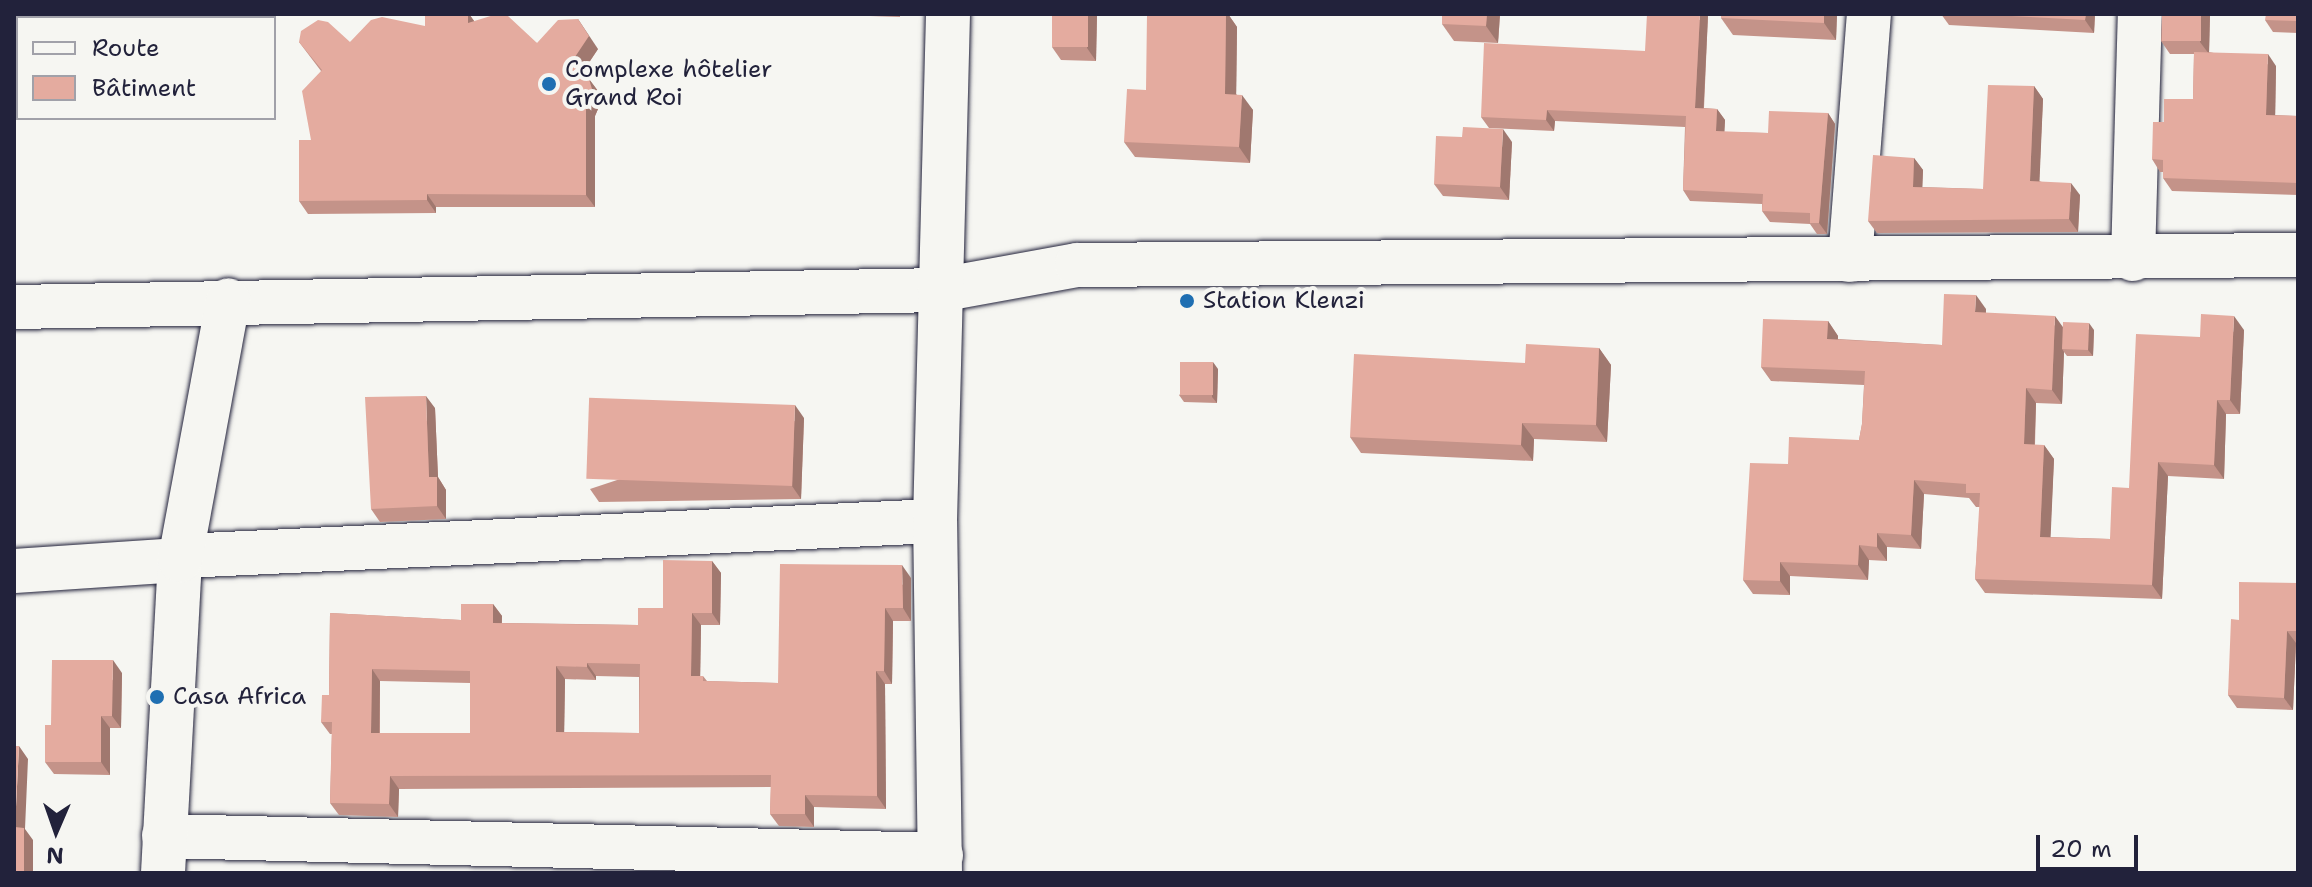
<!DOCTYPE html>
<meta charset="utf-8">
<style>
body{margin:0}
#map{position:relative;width:2312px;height:887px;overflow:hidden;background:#f6f6f2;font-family:"Shantell Sans",sans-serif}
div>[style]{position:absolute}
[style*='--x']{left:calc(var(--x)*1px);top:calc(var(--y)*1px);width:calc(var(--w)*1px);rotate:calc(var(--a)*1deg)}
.roads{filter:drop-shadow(0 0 2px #22223b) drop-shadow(0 0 2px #22223b)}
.minor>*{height:44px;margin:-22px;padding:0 22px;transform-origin:22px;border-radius:22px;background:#f6f6f2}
.wall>*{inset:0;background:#c49389;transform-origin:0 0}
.shaded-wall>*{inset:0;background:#a0786f}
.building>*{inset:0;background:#e4ab9f;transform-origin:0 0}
.dots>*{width:22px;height:22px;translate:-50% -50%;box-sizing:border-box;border:4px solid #f6f6f2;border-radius:50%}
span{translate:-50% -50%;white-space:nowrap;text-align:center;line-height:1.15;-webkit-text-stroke:8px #f6f6f2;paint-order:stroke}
.poi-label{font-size:24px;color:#22223b}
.left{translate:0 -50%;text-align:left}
.frame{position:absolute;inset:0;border:16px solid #22223b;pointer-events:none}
.legend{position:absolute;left:16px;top:16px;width:260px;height:104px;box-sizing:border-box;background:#f6f6f2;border:2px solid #a1a1a9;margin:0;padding:10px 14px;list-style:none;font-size:24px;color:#22223b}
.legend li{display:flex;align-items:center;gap:16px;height:40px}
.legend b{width:40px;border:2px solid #a1a1a9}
.north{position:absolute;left:16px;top:791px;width:80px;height:80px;-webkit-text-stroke:6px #f6f6f2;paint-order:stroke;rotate:182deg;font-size:22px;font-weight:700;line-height:32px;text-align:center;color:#22223b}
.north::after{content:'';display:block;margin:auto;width:28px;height:36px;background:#22223b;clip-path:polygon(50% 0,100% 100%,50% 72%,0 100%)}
.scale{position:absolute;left:2036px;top:835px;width:102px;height:36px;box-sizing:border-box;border:4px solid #22223b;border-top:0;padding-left:10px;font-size:24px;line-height:28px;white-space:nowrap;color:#22223b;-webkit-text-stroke:6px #f6f6f2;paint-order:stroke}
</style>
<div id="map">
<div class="roads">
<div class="minor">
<i style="--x:2133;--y:259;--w:245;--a:-88.4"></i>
<i style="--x:1850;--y:260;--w:247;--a:-85.6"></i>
<i style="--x:14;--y:307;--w:926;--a:-1.05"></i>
<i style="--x:940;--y:290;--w:139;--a:-10.3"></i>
<i style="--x:1077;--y:265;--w:1221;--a:-0.47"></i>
<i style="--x:182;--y:556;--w:754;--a:-2.66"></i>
<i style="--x:14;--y:571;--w:166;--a:-3.8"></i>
<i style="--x:164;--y:836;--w:777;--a:1.4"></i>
<i style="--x:163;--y:873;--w:313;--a:-86.9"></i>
<i style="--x:180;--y:560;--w:264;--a:-79.5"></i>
<i style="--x:940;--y:873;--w:352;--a:-90.8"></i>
<i style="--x:935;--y:521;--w:507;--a:-88.53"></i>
</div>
</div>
<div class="wall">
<i style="left:219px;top:14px;width:54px;height:5px"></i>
<i style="clip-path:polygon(425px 14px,469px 14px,474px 21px,537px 43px,598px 49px,582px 73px,589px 79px,598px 91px,601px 102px,595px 116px,595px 207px,436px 207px,436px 213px,308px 214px,299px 201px,311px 140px,321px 71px,299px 42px,350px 42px,425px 26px)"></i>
<i style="clip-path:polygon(868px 14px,900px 14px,900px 17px,870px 16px)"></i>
<i style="clip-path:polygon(1097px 14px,1096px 61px,1061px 60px,1052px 47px)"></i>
<i style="clip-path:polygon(1226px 14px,1228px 14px,1237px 27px,1236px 94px,1253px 110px,1250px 163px,1135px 157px,1124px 142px,1146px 90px)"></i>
<i style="clip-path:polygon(1442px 14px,1500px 14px,1498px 43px,1454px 41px,1442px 24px)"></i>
<i style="clip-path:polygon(1837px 14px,1836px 40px,1733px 35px,1721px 18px)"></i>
<i style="clip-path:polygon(1941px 14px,2095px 14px,2094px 33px,1949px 25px)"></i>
<i style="clip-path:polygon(2162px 14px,2210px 14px,2209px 52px,2276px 66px,2275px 115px,2298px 116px,2298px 195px,2172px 191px,2163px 178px,2163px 172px,2160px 172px,2152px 159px,2164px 122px,2193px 99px,2194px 54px,2170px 54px,2161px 41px)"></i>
<i style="clip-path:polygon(2298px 14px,2298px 33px,2273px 32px,2265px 20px)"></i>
<i style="clip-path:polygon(1708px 15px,1704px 108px,1717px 109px,1725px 120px,1724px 132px,1768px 133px,1828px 113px,1835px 124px,1827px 234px,1817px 234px,1810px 224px,1770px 222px,1762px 211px,1762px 204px,1690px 201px,1683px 190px,1685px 127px,1555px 121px,1554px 131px,1489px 128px,1481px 117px,1645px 51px)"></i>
<i style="clip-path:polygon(2034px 86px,2043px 99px,2039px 181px,2080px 195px,2078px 232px,1877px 233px,1868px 221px,1914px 158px,1923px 170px,1922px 187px,1983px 189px)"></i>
<i style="clip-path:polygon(1512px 142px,1509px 200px,1443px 196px,1434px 184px)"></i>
<i style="clip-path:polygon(1986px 309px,1986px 313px,2063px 327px,2094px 330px,2093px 356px,2067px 356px,2064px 352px,2062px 404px,2036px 403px,2035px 445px,2044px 445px,2054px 459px,2050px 537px,2110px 539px,2129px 488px,2200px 337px,2244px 330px,2240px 414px,2226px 414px,2224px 479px,2168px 476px,2162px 599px,1985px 593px,1975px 579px,1980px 507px,1976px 507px,1969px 498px,1924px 494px,1921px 549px,1887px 547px,1887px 561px,1869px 560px,1868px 580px,1790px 576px,1790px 595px,1753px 594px,1743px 580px,1788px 464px,1859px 440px,1862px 424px,1864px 385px,1771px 381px,1761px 367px,1828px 321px,1838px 336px,1838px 339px,1942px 345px)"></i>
<i style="clip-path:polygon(1599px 348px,1611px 365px,1607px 442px,1534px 439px,1533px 461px,1361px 453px,1350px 437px,1525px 363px)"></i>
<i style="clip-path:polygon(1218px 369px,1217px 403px,1184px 402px,1179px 395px)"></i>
<i style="clip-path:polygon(435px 408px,438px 477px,446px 490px,446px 519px,380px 522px,371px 509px)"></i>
<i style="clip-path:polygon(804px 418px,801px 499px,599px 502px,590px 489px)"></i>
<i style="clip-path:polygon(evenodd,712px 561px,721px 573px,720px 625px,701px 625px,700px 676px,703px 676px,707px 681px,778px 683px,911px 578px,911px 621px,893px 621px,892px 684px,885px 684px,886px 809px,814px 807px,814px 827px,779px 826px,770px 814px,771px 787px,399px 789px,398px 817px,339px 815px,330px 803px,332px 734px,330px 734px,321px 722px,329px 695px,330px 613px,461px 620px,493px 604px,502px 616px,502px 623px,638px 625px,663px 608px,712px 561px,596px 676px,639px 677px,639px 733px,564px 732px,565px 679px,596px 680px,596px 676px,712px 561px,380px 681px,470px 683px,470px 733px,380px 733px,380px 681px)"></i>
<i style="clip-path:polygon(2298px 583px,2298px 643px,2296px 643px,2293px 710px,2237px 708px,2228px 695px,2239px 620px)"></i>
<i style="clip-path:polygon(122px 673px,121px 728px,110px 728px,110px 775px,54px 774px,45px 762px,51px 725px)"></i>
</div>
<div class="shaded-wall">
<i style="clip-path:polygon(266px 14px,273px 14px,273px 18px,269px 18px)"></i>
<i style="clip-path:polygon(468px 14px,469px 14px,477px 25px,468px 23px)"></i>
<i style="clip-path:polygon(1088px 14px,1097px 14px,1096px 61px,1087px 48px)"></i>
<i style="clip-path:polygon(1226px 14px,1228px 14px,1237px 27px,1236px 110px,1225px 94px)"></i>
<i style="clip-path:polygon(1487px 14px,1500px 14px,1498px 43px,1486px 26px)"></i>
<i style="clip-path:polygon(1700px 14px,1707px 14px,1708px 15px,1703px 119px,1695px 108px)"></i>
<i style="clip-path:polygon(1824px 14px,1837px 14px,1836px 40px,1824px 23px)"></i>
<i style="clip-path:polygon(2086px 14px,2095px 14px,2094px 33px,2085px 20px)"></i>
<i style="clip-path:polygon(2201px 14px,2210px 14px,2209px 54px,2200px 42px)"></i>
<i style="clip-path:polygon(578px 19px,598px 49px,580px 76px,571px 63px)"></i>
<i style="clip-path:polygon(2268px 54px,2276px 66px,2275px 127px,2266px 115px)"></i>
<i style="clip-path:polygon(589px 79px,598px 91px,601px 102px,595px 116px,595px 207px,586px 195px,586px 103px)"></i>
<i style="clip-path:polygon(2034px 86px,2043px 99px,2039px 193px,2030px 181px)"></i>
<i style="clip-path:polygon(1242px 95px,1253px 110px,1250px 163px,1239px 147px)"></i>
<i style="clip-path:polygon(1717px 109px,1725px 120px,1724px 142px,1716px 131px)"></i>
<i style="clip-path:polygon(1547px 110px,1555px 121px,1554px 131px,1546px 120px)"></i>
<i style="clip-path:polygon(1828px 113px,1835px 124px,1827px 234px,1819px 223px)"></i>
<i style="clip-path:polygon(1503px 129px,1512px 142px,1509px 200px,1500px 187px)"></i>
<i style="clip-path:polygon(1914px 158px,1923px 170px,1922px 199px,1913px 187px)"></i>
<i style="clip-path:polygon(2071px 183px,2080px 195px,2078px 232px,2069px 219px)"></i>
<i style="clip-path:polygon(427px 194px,436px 207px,436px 213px,427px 200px)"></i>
<i style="clip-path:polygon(1976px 295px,1986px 309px,1985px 326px,1975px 312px)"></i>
<i style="clip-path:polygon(2055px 316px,2065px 330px,2062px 349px,2064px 352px,2062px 404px,2052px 390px)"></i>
<i style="clip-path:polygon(2234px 316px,2244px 330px,2240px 414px,2230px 400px)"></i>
<i style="clip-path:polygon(1828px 321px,1838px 336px,1837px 353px,1827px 339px)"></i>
<i style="clip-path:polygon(2089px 323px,2094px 330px,2093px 356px,2088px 350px)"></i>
<i style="clip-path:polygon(1599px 348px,1611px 365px,1607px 442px,1596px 425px)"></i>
<i style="clip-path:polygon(1213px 362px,1218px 369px,1217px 403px,1212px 397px)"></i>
<i style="clip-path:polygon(2026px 388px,2036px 403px,2034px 458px,2024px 444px)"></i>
<i style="clip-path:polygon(426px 396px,435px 408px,438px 477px,446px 490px,446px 519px,437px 506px,429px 477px)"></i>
<i style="clip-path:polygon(2217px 400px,2226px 414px,2224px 479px,2214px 465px)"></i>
<i style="clip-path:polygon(795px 405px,804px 418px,801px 499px,792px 486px)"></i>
<i style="clip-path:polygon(1522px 423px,1534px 439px,1533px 461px,1521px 445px)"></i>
<i style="clip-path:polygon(2044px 445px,2054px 459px,2050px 551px,2040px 537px)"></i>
<i style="clip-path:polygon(2158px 462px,2168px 476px,2162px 599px,2152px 585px)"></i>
<i style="clip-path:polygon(1914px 480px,1924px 494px,1921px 549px,1911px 535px)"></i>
<i style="clip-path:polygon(1877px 533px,1887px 547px,1887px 561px,1877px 547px)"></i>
<i style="clip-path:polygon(1859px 545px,1869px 560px,1868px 580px,1858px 565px)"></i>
<i style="clip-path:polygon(712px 561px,721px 573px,720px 625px,712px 613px)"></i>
<i style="clip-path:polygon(1780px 562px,1790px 576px,1790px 595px,1780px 581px)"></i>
<i style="clip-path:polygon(902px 565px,911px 578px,911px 621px,903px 608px)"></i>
<i style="clip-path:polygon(493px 604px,502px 616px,501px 635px,493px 623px)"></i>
<i style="clip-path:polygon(885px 608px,893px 621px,892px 684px,884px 671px)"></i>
<i style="clip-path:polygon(692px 613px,701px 625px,700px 689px,691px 676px)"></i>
<i style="clip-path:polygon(2287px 631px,2296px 643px,2293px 710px,2284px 698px)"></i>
<i style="clip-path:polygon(113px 660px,122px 673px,121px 728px,112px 716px)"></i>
<i style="clip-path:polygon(587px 663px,596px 676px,596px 680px,587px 667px)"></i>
<i style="clip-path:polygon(556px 666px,565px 679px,564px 744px,556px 732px)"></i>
<i style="clip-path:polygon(372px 669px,380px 681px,379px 745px,371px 733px)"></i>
<i style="clip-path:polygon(876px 671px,885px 684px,886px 809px,877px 796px)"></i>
<i style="clip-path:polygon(101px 716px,110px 728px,110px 775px,101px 762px)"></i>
<i style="clip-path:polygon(19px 746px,28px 759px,25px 829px,33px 840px,33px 873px,24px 873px,15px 827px)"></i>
<i style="clip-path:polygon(390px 776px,399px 789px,398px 817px,389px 804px)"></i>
<i style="clip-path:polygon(805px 795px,814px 807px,814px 827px,805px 814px)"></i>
</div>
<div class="building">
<i style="left:97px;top:14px;width:53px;height:4px"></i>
<i style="clip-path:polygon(425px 14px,468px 14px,468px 23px,497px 14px,508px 16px,537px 43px,558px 20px,578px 19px,589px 36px,571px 63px,589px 79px,592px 89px,586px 103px,586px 195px,427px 194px,427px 200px,299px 201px,299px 140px,311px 140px,302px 91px,322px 70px,299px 42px,301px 31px,318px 20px,328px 22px,350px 42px,371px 20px,382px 17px,425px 26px)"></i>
<i style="left:1052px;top:14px;width:36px;height:33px"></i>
<i style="clip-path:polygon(1147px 14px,1226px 14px,1225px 94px,1242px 95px,1239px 147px,1124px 142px,1127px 89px,1146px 90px)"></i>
<i style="clip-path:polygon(1442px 14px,1487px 14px,1486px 26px,1442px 24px)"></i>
<i style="clip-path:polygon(1647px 14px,1700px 14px,1695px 108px,1717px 109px,1716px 131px,1768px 133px,1769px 111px,1828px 113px,1819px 223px,1810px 223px,1810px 213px,1762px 211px,1763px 194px,1683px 190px,1686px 116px,1547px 110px,1546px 120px,1481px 117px,1484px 43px,1645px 51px)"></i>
<i style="clip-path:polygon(1721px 14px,1824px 14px,1824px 23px,1721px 18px)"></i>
<i style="clip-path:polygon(1975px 14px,2086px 14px,2085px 20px)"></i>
<i style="left:2162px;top:14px;width:39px;height:27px"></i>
<i style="clip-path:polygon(2266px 14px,2296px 14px,2296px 21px,2265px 20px)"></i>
<i style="clip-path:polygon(2194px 52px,2268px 54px,2266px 115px,2298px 116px,2298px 183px,2163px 178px,2163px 160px,2152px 159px,2153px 122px,2164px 122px,2164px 99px,2193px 99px)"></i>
<i style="clip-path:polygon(1988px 85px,2034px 86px,2030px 181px,2071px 183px,2069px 219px,1868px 221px,1873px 155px,1914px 158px,1913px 187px,1983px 189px)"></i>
<i style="clip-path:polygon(1463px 127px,1503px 129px,1500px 187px,1434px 184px,1436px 136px,1462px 137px)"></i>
<i style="clip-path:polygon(1944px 294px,1976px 295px,1975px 312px,2055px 316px,2052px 390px,2026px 388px,2024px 444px,2044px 445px,2040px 537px,2110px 539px,2112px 487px,2129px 488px,2136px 334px,2200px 337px,2201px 314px,2234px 316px,2230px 400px,2217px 400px,2214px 465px,2158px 462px,2152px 585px,1975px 579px,1980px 493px,1966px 493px,1966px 484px,1914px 480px,1911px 535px,1877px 533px,1877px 547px,1859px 545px,1858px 565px,1780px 562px,1780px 581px,1743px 580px,1750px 463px,1788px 464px,1789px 437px,1859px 440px,1862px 424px,1865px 371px,1761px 367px,1763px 319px,1828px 321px,1827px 339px,1942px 345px)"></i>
<i style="left:2063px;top:322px;width:26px;height:27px;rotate:2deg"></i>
<i style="clip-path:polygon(1526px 344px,1599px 348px,1596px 425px,1522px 423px,1521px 445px,1350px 437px,1354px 354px,1525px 363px)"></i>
<i style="left:1180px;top:362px;width:33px;height:33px"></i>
<i style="clip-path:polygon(426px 396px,429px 477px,437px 477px,437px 506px,371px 509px,365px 397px)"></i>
<i style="left:795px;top:405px;width:81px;height:206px;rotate:92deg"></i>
<i style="clip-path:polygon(evenodd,663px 560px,712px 561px,712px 613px,692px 613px,691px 676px,703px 676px,703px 681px,778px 683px,780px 564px,902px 565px,903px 608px,885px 608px,884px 671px,876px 671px,877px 796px,805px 795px,805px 814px,770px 814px,771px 775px,390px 776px,389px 804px,330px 803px,332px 722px,321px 722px,322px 695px,329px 695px,330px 613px,461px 620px,461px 604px,493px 604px,493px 623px,638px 625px,638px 608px,663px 608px,663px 560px,587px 663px,640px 664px,639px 733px,556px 732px,556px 666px,587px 667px,587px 663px,663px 560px,372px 669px,470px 671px,470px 733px,371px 733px,372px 669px)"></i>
<i style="clip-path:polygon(2239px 582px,2298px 583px,2298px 631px,2287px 631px,2284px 698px,2228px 695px,2231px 619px,2239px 620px)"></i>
<i style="clip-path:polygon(52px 660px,113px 660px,112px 716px,101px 716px,101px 762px,45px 762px,45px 725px,51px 725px)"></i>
<i style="clip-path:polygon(14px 746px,19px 746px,15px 827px,24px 828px,24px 873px,14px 873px)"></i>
</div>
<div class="dots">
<i style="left:549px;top:84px;background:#1f6fb2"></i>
<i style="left:1187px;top:301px;background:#1f6fb2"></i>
<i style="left:157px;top:697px;background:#1f6fb2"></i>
</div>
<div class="poi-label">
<span class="left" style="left:565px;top:84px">Complexe hôtelier<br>Grand Roi</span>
<span class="left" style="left:1203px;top:301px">Station Klenzi</span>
<span class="left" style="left:173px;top:697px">Casa Africa</span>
</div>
<div class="frame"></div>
<ul class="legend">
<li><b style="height:10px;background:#f6f6f2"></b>Route</li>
<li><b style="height:22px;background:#e4ab9f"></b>Bâtiment</li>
</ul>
<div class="north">N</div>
<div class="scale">20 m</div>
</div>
